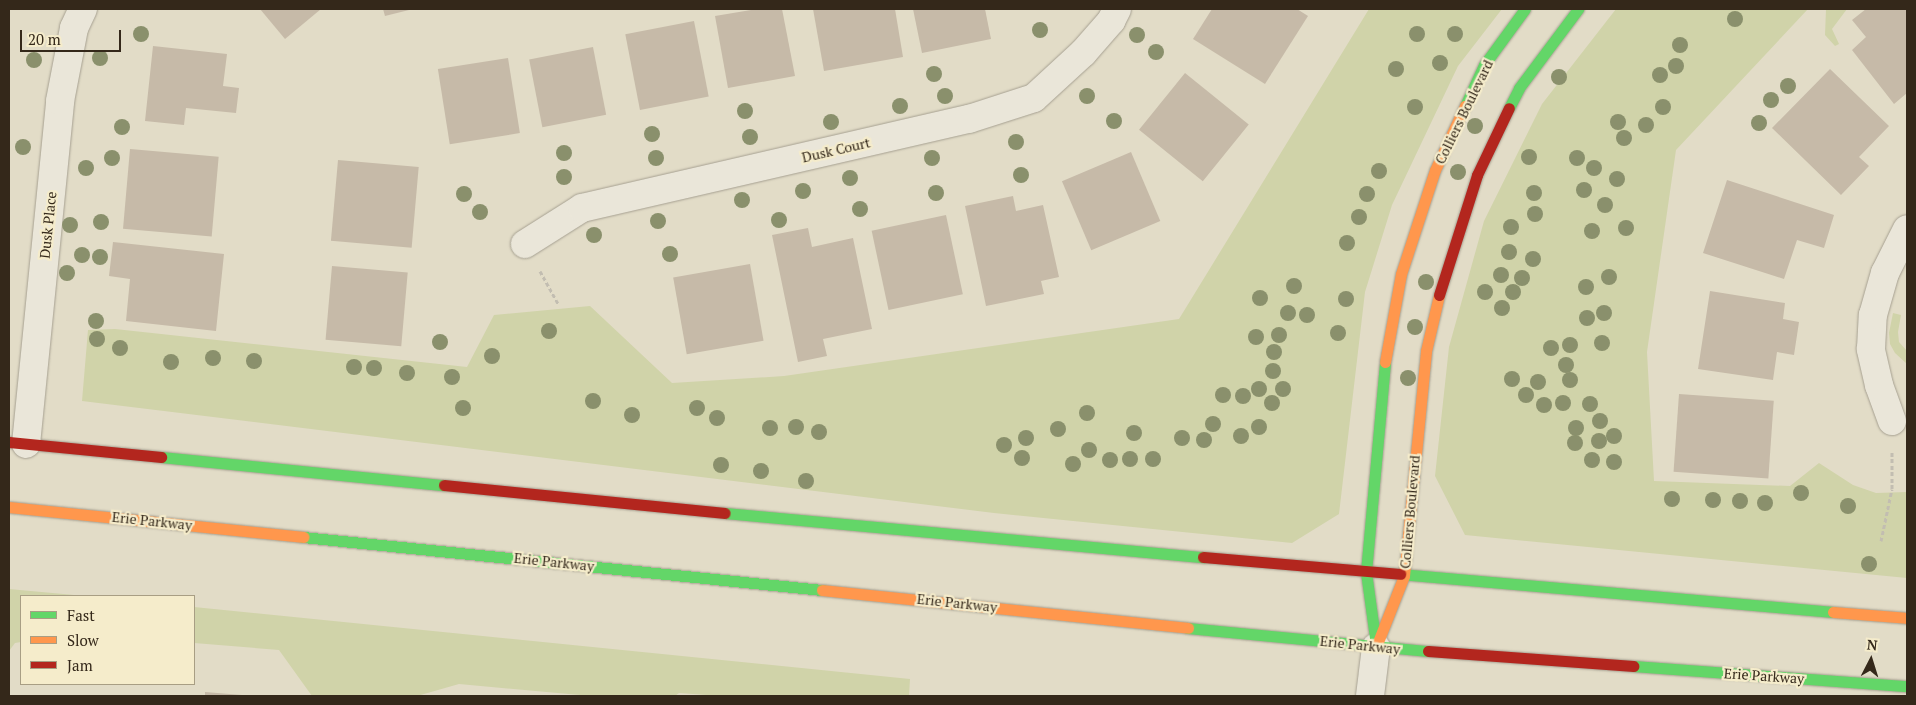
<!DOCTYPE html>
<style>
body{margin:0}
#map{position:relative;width:1916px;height:705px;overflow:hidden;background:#e2dcc7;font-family:"PT Serif",serif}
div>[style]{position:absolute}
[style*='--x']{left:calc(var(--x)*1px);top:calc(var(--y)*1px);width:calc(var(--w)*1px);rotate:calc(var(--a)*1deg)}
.green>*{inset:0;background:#d0d3a9}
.building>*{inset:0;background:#c6baa8;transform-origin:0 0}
.path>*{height:3px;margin-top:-1.5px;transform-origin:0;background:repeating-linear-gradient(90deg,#c2bdb1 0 4px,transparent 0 6.5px)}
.roads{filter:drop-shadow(0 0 1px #a6a091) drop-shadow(0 0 1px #a6a091)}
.street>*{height:28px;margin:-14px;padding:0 14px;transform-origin:14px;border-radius:14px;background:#eae6d9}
.fast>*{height:11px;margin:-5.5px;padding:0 5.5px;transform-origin:5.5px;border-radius:5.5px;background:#63d668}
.slow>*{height:11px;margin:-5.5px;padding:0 5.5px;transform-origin:5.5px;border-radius:5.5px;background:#ff974d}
.jam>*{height:11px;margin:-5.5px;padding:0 5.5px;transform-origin:5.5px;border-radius:5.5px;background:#b3261e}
.trees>*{width:16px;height:16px;margin:-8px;border-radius:50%;background:#8a906c}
span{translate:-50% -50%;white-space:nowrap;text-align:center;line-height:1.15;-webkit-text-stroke:4.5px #f5eccb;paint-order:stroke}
.street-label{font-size:14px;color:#34281a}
.frame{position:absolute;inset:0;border:10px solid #34281a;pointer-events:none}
.legend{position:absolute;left:20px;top:595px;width:175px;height:90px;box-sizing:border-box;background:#f5eccb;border:1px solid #a89e84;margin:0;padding:6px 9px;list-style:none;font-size:15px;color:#34281a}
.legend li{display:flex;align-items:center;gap:10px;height:25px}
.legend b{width:25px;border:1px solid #a89e84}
.north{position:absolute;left:1846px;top:635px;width:50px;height:50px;-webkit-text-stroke:4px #f5eccb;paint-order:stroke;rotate:5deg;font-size:14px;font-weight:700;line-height:20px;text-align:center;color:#34281a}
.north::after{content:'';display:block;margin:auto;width:18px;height:22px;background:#34281a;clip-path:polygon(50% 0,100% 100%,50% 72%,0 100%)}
.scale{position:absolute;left:20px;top:30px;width:101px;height:22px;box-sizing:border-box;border:2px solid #34281a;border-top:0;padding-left:6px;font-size:15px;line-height:18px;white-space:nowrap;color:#34281a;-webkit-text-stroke:4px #f5eccb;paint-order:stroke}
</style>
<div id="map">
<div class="green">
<i style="clip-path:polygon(1369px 9px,1502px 9px,1458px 66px,1392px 205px,1365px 292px,1339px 514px,1292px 543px,994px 513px,82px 401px,88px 330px,115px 329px,467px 367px,494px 315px,590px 306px,672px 383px,784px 376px,1179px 319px)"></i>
<i style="clip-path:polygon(1616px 9px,1808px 9px,1676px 150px,1647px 352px,1654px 481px,1790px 486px,1819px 463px,1853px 485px,1876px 493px,1907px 492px,1907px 578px,1465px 535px,1435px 476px,1449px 347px,1484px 221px,1542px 104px)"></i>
<i style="clip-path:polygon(1826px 9px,1847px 9px,1832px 29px,1839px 44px,1835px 46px,1825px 35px)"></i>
<i style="clip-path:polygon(1893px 313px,1901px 315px,1898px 332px,1899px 342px,1907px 351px,1907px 364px,1895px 353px,1890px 344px,1889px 333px)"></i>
<i style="clip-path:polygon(9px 589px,85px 596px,21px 596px,21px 642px,15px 643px,9px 651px)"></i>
<i style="clip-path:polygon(194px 607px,910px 679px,909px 696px,720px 696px,679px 693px,675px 696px,591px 696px,459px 684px,417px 696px,312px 696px,279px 650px,194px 643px)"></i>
</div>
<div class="building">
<i style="clip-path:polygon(260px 9px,321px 9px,285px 39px)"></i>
<i style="clip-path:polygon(383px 9px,413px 9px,385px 16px)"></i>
<i style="clip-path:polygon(757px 9px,782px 9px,795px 76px,728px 88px,715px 16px)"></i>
<i style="clip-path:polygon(813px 9px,895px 9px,903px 57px,824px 71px)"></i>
<i style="clip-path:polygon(913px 9px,985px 9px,991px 39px,922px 53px)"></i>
<i style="clip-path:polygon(1212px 9px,1297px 9px,1308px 16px,1265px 84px,1193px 39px)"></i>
<i style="clip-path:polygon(1866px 9px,1907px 9px,1907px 93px,1894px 104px,1852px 50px,1866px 37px,1852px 20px)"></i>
<i style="left:694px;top:21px;width:77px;height:70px;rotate:79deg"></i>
<i style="clip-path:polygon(153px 46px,227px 54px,223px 86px,239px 88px,236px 113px,186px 108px,184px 125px,145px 121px)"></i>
<i style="left:593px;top:47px;width:69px;height:65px;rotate:79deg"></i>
<i style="left:508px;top:58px;width:76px;height:71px;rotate:81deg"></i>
<i style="clip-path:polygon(1830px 69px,1889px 126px,1859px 157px,1869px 166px,1841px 195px,1772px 128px)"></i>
<i style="left:1185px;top:73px;width:82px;height:73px;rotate:39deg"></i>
<i style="left:130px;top:149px;width:89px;height:80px;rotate:5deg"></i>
<i style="left:1131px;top:152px;width:75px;height:75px;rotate:67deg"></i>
<i style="left:338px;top:160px;width:81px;height:81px;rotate:5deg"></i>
<i style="clip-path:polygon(1727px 180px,1834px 215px,1824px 248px,1797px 240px,1784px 279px,1703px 253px)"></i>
<i style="clip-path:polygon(1013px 196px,1016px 211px,1043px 205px,1059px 277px,1041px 281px,1044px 294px,986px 306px,965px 206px)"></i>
<i style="left:946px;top:215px;width:81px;height:76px;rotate:78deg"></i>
<i style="clip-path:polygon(808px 228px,812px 247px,853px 238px,872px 329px,823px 339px,827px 356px,798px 362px,772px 235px)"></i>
<i style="clip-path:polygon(113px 242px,224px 254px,216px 331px,126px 321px,130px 279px,109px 276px)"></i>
<i style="left:750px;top:264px;width:78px;height:78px;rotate:80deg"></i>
<i style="left:332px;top:266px;width:76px;height:74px;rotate:5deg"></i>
<i style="clip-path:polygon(1710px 291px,1785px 303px,1783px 319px,1799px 322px,1794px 355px,1777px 352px,1773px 380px,1698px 369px)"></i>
<i style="left:1679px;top:394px;width:95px;height:78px;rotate:4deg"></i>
<i style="clip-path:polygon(205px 692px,242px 695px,242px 696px,205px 696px)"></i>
</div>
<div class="path">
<i style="--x:540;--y:271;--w:37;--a:61"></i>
<i style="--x:1881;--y:541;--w:53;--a:-78.1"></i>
<i style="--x:1892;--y:489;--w:37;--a:-90"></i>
</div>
<div class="roads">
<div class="street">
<i style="--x:525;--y:244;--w:67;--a:-32.3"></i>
<i style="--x:582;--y:208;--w:397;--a:-13"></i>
<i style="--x:969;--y:119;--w:68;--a:-17.9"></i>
<i style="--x:1034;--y:98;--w:67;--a:-42.6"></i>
<i style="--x:1083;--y:53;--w:43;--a:-48.8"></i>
<i style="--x:1111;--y:21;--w:13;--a:-63"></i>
<i style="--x:1892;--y:421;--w:38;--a:-110"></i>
<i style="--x:1879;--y:385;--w:37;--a:-103"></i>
<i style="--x:1871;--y:349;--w:34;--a:-87"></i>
<i style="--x:1873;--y:315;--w:44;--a:-74.1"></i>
<i style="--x:1885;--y:273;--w:49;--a:-63.4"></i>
<i style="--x:26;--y:444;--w:345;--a:-84.3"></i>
<i style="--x:60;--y:101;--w:74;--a:-79.1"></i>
<i style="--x:74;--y:28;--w:21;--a:-65"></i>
<i style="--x:1370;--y:696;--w:49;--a:-83"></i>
</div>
<div class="fast">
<i style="--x:1465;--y:106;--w:45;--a:-65.1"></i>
<i style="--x:1484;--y:65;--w:69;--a:-53.8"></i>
<i style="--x:1509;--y:108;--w:22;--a:-63"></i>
<i style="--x:1519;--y:88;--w:99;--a:-53.2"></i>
<i style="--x:161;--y:457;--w:284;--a:5.7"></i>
<i style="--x:725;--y:513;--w:480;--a:5.3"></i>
<i style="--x:303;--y:537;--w:522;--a:5.83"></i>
<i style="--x:1400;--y:574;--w:435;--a:5"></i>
<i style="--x:1188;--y:628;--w:241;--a:5.5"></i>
<i style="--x:1376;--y:645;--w:74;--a:-97.8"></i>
<i style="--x:1366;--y:572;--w:211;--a:-84.8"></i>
<i style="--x:1633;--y:666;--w:275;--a:4.2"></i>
</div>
<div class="slow">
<i style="--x:1385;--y:362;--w:89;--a:-79.7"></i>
<i style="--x:1401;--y:274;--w:109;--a:-71.9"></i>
<i style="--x:1435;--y:170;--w:71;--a:-64.9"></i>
<i style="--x:9;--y:507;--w:296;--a:5.8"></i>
<i style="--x:822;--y:590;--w:368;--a:5.9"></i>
<i style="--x:1833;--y:612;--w:74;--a:4.6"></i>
<i style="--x:1376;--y:647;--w:76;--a:-68.5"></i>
<i style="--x:1404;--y:576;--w:226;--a:-84.4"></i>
<i style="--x:1426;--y:351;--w:57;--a:-76.9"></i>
</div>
<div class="jam">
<i style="--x:1439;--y:295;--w:126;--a:-72.4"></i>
<i style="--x:1477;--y:175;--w:74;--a:-64.5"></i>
<i style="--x:9;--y:442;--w:153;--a:5.6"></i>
<i style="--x:444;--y:485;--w:282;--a:5.7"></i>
<i style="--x:1203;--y:557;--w:198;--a:4.9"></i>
<i style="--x:1428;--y:651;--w:206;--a:4.2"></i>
</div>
</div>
<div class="trees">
<i style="left:1735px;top:19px"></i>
<i style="left:1040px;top:30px"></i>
<i style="left:141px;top:34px"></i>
<i style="left:1417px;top:34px"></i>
<i style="left:1455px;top:34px"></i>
<i style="left:1137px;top:35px"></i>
<i style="left:1680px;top:45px"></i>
<i style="left:1156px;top:52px"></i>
<i style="left:100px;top:58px"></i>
<i style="left:34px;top:60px"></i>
<i style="left:1440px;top:63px"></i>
<i style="left:1676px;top:66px"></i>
<i style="left:1396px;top:69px"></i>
<i style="left:934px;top:74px"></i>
<i style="left:1660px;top:75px"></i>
<i style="left:1559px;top:77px"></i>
<i style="left:1788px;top:86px"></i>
<i style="left:945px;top:96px"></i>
<i style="left:1087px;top:96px"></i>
<i style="left:1771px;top:100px"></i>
<i style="left:900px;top:106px"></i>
<i style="left:1415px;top:107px"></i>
<i style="left:1663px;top:107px"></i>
<i style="left:745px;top:111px"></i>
<i style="left:1114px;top:121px"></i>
<i style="left:831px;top:122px"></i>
<i style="left:1618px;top:122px"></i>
<i style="left:1759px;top:123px"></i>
<i style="left:1646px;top:125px"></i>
<i style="left:1475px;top:126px"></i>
<i style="left:122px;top:127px"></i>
<i style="left:652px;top:134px"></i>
<i style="left:750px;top:137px"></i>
<i style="left:1624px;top:138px"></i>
<i style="left:1016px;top:142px"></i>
<i style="left:23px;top:147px"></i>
<i style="left:564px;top:153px"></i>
<i style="left:1529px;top:157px"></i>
<i style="left:112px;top:158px"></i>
<i style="left:656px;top:158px"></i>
<i style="left:932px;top:158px"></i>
<i style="left:1577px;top:158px"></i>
<i style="left:86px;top:168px"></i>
<i style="left:1594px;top:168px"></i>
<i style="left:1379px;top:171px"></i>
<i style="left:1458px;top:172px"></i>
<i style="left:1021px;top:175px"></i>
<i style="left:564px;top:177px"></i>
<i style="left:850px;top:178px"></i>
<i style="left:1617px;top:179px"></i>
<i style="left:1584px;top:190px"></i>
<i style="left:803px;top:191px"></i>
<i style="left:936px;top:193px"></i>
<i style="left:1534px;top:193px"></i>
<i style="left:464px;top:194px"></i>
<i style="left:1367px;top:194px"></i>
<i style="left:742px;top:200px"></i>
<i style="left:1605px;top:205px"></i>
<i style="left:860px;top:209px"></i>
<i style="left:480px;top:212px"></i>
<i style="left:1535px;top:214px"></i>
<i style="left:1359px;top:217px"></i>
<i style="left:779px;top:220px"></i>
<i style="left:658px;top:221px"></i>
<i style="left:101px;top:222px"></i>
<i style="left:70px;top:225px"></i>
<i style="left:1511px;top:227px"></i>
<i style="left:1626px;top:228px"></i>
<i style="left:1592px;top:231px"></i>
<i style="left:594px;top:235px"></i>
<i style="left:1347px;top:243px"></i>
<i style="left:1509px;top:252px"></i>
<i style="left:670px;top:254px"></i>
<i style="left:82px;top:255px"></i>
<i style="left:100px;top:257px"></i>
<i style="left:1533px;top:259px"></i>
<i style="left:67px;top:273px"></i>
<i style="left:1501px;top:275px"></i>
<i style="left:1609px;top:277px"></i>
<i style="left:1522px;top:278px"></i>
<i style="left:1426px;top:282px"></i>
<i style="left:1294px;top:286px"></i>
<i style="left:1586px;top:287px"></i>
<i style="left:1485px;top:292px"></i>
<i style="left:1513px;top:292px"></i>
<i style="left:1260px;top:298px"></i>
<i style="left:1346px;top:299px"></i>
<i style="left:1502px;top:308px"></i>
<i style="left:1288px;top:313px"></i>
<i style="left:1604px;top:313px"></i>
<i style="left:1307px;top:315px"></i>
<i style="left:1587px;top:318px"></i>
<i style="left:96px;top:321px"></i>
<i style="left:1415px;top:327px"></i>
<i style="left:549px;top:331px"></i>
<i style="left:1338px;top:333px"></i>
<i style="left:1279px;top:335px"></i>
<i style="left:1256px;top:337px"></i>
<i style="left:97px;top:339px"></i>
<i style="left:440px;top:342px"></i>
<i style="left:1602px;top:343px"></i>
<i style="left:1570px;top:345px"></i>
<i style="left:120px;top:348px"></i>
<i style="left:1551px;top:348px"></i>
<i style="left:1274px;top:352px"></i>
<i style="left:492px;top:356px"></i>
<i style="left:213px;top:358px"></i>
<i style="left:254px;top:361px"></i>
<i style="left:171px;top:362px"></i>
<i style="left:1566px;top:365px"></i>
<i style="left:354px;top:367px"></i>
<i style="left:374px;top:368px"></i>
<i style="left:1273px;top:371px"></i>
<i style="left:407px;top:373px"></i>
<i style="left:452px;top:377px"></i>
<i style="left:1408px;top:378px"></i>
<i style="left:1512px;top:379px"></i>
<i style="left:1570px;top:380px"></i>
<i style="left:1538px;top:382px"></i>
<i style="left:1259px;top:389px"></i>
<i style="left:1283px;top:389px"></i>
<i style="left:1223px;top:395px"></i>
<i style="left:1526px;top:395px"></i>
<i style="left:1243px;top:396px"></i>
<i style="left:593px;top:401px"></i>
<i style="left:1272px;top:403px"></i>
<i style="left:1563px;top:403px"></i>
<i style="left:1590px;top:404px"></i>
<i style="left:1544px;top:405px"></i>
<i style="left:463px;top:408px"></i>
<i style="left:697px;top:408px"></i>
<i style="left:1087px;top:413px"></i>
<i style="left:632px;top:415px"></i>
<i style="left:717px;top:418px"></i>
<i style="left:1600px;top:421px"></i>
<i style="left:1213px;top:424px"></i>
<i style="left:796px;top:427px"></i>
<i style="left:1259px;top:427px"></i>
<i style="left:770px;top:428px"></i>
<i style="left:1576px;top:428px"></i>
<i style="left:1058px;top:429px"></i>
<i style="left:819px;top:432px"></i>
<i style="left:1134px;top:433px"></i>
<i style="left:1241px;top:436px"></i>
<i style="left:1614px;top:436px"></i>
<i style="left:1026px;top:438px"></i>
<i style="left:1182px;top:438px"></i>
<i style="left:1204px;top:440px"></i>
<i style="left:1599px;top:441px"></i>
<i style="left:1575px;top:443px"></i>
<i style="left:1004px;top:445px"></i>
<i style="left:1089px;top:450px"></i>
<i style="left:1022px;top:458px"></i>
<i style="left:1130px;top:459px"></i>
<i style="left:1153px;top:459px"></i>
<i style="left:1110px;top:460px"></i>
<i style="left:1592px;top:460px"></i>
<i style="left:1614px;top:462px"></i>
<i style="left:1073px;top:464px"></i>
<i style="left:721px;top:465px"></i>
<i style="left:761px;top:471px"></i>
<i style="left:806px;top:481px"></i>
<i style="left:1801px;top:493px"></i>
<i style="left:1672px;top:499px"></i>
<i style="left:1713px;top:500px"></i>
<i style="left:1740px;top:501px"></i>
<i style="left:1765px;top:503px"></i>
<i style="left:1848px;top:506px"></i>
<i style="left:1869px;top:564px"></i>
</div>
<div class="street-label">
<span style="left:1464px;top:112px;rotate:-64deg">Colliers Boulevard</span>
<span style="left:836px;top:150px;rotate:-13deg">Dusk Court</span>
<span style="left:48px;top:225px;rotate:-84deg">Dusk Place</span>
<span style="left:1410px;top:512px;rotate:-85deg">Colliers Boulevard</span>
<span style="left:152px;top:521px;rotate:6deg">Erie Parkway</span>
<span style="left:554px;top:562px;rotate:6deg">Erie Parkway</span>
<span style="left:957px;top:603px;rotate:6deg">Erie Parkway</span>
<span style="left:1360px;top:645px;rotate:6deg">Erie Parkway</span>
<span style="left:1764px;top:676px;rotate:4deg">Erie Parkway</span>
</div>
<div class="frame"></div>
<ul class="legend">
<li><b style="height:6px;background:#63d668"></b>Fast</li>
<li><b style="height:6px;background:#ff974d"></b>Slow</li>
<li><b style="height:6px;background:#b3261e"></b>Jam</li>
</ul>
<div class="north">N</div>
<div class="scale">20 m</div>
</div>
